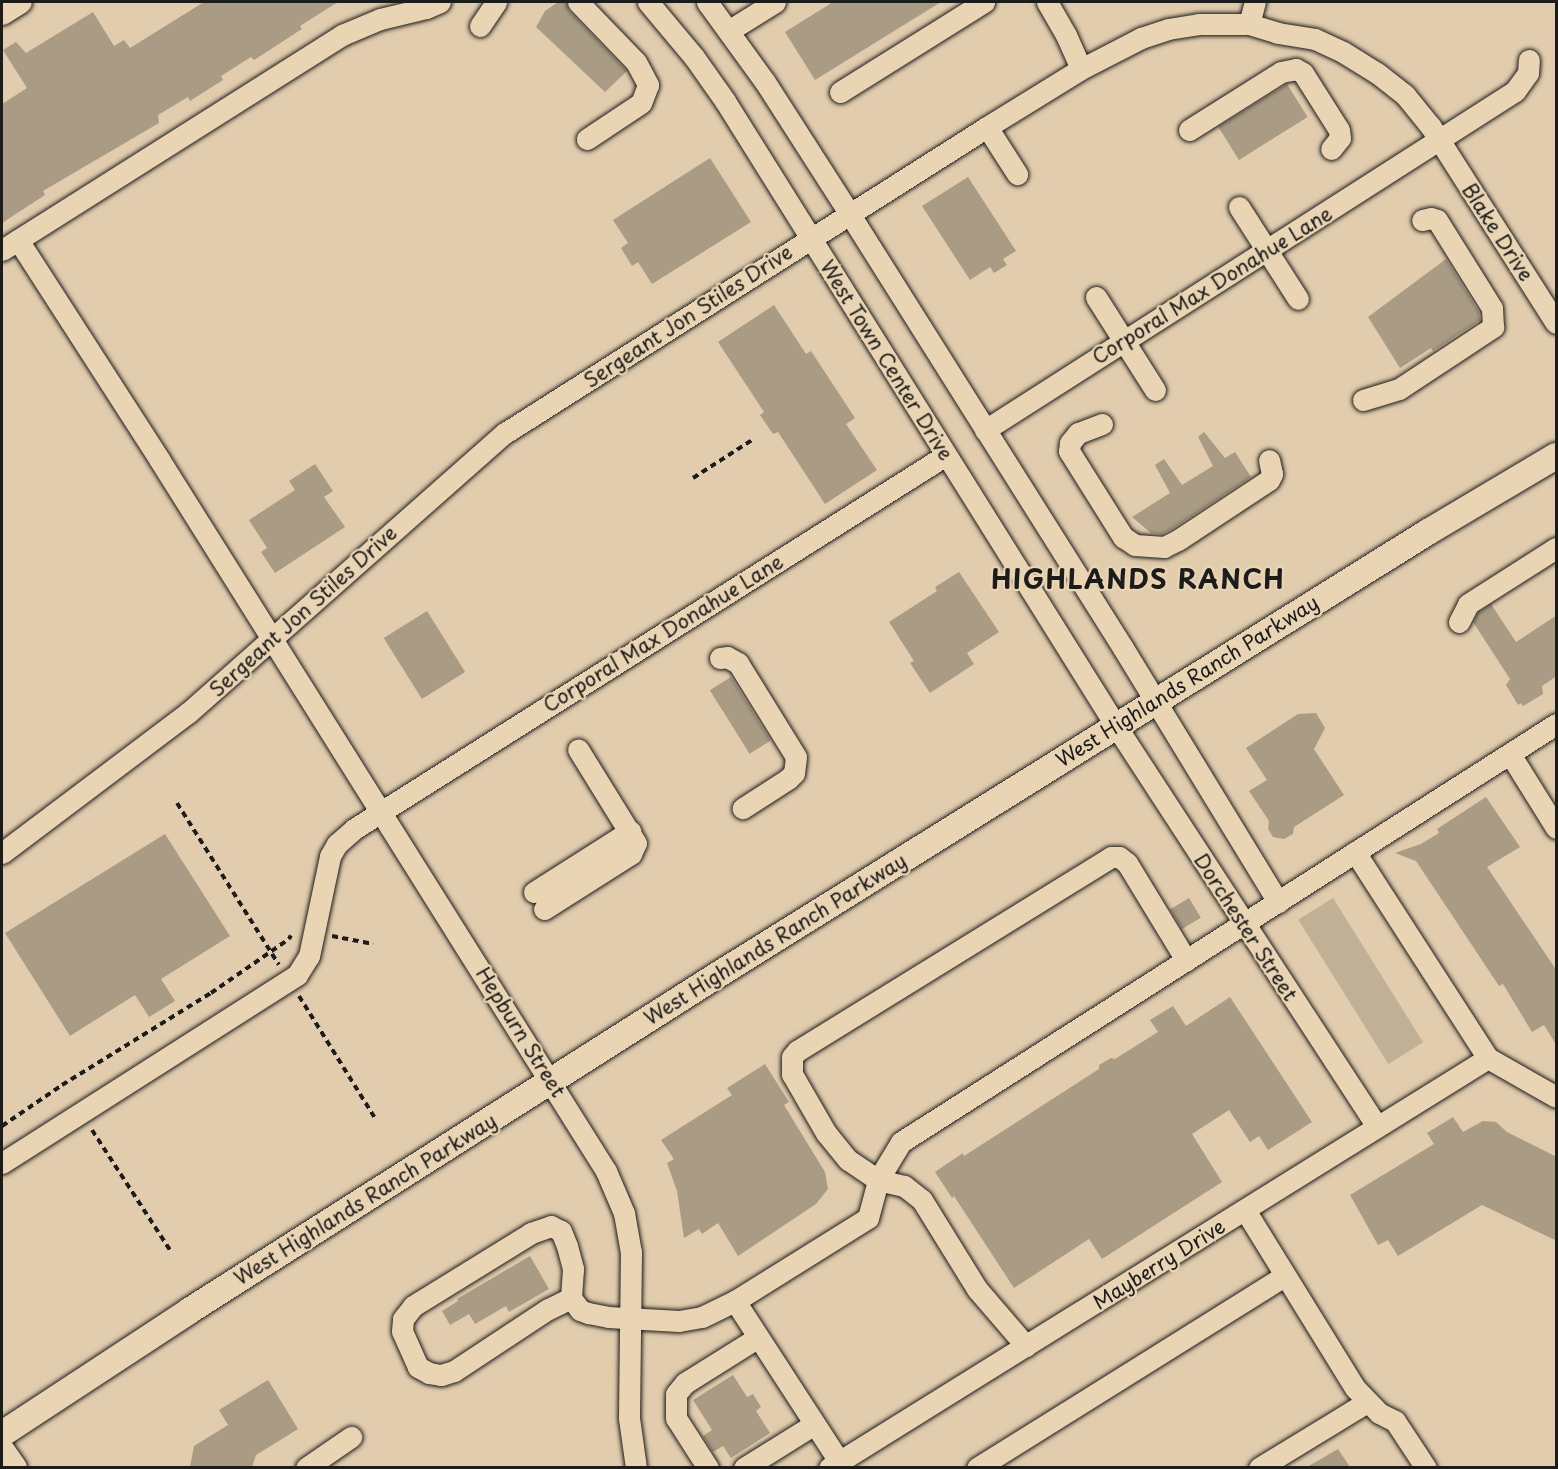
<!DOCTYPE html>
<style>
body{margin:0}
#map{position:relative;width:1558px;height:1469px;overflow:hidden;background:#e1cdad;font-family:"Playpen Sans",sans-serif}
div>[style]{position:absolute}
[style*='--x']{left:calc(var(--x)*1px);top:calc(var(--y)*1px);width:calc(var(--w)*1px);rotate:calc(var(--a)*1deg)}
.green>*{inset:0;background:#c0b095;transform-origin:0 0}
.building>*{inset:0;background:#aa9b85;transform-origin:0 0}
.path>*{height:4px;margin-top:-2px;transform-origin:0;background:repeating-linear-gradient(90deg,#1c1c1c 0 6px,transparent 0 10.5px)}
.roads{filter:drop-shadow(0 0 2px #1c1c1c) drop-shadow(0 0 2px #1c1c1c)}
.minor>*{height:21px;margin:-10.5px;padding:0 10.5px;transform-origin:10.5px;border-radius:10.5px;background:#e9d4b3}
.major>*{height:26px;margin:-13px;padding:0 13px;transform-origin:13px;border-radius:13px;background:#e9d4b3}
span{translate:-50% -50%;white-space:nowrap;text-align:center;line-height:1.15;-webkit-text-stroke:4.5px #e9d4b3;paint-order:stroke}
.street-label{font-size:20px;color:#1c1c1c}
.district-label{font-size:26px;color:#1c1c1c;font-weight:700;letter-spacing:1.5px}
.frame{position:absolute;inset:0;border:3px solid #1c1c1c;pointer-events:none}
</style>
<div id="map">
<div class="green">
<i style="left:1333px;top:898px;width:170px;height:41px;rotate:58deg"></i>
</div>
<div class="building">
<i style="clip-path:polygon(204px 2px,338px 2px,300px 26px,302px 29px,254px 60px,251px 57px,221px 76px,223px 80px,190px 101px,188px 97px,158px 115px,159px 123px,43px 191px,45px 195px,2px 223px,2px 104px,27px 88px,3px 50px,16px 42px,26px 53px,93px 12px,114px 46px,124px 40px,130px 48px)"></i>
<i style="clip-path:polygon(558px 2px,566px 2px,569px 11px,627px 71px,605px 92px,536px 27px,545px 11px)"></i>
<i style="clip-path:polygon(833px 2px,941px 2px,815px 80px,785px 32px)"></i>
<i style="left:1287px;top:84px;width:39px;height:81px;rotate:58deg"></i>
<i style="clip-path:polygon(710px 158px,751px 222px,652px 284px,638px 262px,632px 266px,621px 248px,628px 243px,613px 220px)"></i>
<i style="clip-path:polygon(968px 177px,1016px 251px,1003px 259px,1007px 265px,994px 273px,990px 267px,970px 280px,922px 206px)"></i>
<i style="clip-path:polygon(1446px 259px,1479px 312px,1480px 320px,1433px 351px,1431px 348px,1400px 368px,1368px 317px)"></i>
<i style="clip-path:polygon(774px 305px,806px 354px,811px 351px,855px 418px,846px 424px,877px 470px,825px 504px,778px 432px,773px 434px,760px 415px,764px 412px,718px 342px)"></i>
<i style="clip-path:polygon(1204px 432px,1225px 458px,1235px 452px,1251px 477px,1172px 529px,1161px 534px,1151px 533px,1132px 517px,1170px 493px,1155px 465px,1164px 459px,1182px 485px,1213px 466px,1198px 437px)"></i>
<i style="clip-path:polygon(315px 464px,333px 491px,324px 497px,345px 527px,275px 573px,261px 552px,267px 548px,249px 520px,295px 490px,289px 481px)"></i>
<i style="clip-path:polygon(959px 572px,999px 632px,967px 653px,974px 664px,930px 693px,910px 663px,914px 661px,889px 622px,937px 591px,935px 587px)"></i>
<i style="clip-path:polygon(1491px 604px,1516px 642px,1557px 615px,1557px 676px,1542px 686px,1543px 694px,1523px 706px,1521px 703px,1518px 705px,1506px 685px,1510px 679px,1473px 622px,1478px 613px)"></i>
<i style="left:427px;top:611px;width:72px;height:51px;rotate:58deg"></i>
<i style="left:731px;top:677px;width:75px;height:25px;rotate:58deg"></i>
<i style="clip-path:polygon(1316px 713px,1325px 728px,1314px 749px,1344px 795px,1294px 827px,1293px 834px,1284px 839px,1273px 837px,1268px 829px,1269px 821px,1249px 791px,1267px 780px,1246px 748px,1298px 714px)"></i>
<i style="clip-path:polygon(1486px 797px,1520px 847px,1487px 867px,1557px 971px,1557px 1046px,1544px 1025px,1532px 1032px,1503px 984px,1499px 986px,1416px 861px,1395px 853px,1421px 844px,1439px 833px,1437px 829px)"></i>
<i style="clip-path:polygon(165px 834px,230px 936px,161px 979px,175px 1001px,149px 1017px,135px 995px,70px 1036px,5px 933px)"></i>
<i style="left:1189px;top:898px;width:23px;height:22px;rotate:59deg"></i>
<i style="clip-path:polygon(1230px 997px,1312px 1122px,1268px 1150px,1259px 1136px,1250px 1142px,1229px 1110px,1192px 1134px,1222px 1182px,1102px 1259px,1089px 1239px,1014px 1288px,954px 1196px,952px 1198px,935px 1172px,963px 1153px,964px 1156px,1099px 1069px,1099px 1065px,1111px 1058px,1115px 1059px,1158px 1032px,1150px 1020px,1173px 1006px,1186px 1026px)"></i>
<i style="clip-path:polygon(765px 1064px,789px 1102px,784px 1105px,825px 1172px,828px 1189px,816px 1204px,738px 1256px,718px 1223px,702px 1234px,699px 1229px,684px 1238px,677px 1191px,667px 1163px,674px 1159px,661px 1140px,732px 1095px,727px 1088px)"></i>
<i style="clip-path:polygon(1453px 1117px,1463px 1132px,1483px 1121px,1496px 1122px,1507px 1132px,1557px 1157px,1557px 1241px,1482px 1205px,1398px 1256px,1388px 1240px,1378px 1245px,1350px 1195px,1434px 1144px,1427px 1133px)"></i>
<i style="clip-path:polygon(530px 1256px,549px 1289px,509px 1312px,506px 1306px,475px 1324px,469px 1314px,450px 1325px,442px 1311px,458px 1301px,457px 1299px)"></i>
<i style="clip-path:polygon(733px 1375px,747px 1397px,753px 1394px,761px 1407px,756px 1411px,770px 1433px,731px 1458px,723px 1446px,713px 1452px,703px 1436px,712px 1430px,693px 1400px)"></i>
<i style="clip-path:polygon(268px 1380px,298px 1429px,256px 1455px,252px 1467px,190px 1467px,194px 1446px,228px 1425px,219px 1410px)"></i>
<i style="clip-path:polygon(1338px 1449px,1350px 1467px,1307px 1467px)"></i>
</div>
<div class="path">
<i style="--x:693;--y:478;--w:70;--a:-32.8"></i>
<i style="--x:177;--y:803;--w:191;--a:57.8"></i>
<i style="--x:332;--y:936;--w:42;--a:11"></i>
<i style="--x:299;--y:996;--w:144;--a:58.1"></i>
<i style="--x:2;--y:1126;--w:73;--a:-34.3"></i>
<i style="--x:62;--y:1085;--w:175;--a:-31.7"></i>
<i style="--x:211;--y:993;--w:95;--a:-34.7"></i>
<i style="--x:289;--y:939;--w:4;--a:-63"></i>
<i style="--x:92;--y:1130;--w:143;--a:57"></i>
</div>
<div class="roads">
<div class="minor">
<i style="--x:578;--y:2;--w:83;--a:46"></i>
<i style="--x:636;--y:62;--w:26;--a:62"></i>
<i style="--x:648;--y:85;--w:19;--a:111"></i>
<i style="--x:641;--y:103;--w:65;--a:146.3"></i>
<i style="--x:648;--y:2;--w:72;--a:50.1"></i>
<i style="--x:694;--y:57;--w:54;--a:54.8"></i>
<i style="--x:725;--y:101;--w:737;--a:57.97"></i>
<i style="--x:1116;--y:726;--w:478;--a:56.9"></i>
<i style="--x:707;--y:2;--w:99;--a:54.1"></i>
<i style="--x:765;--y:82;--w:156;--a:57.3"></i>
<i style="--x:849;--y:213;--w:514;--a:57.79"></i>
<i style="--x:1123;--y:648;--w:298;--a:58.6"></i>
<i style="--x:1047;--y:2;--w:38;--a:60"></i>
<i style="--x:1066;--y:35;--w:37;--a:66"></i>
<i style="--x:2;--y:14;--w:22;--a:-32"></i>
<i style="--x:1249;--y:24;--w:23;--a:-75"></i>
<i style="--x:480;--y:26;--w:29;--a:-56"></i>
<i style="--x:730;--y:30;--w:53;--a:-31.9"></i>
<i style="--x:840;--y:92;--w:170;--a:-32"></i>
<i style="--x:987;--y:127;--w:56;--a:57.4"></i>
<i style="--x:1189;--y:130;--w:109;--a:-32.2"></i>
<i style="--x:1281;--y:72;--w:15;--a:-11"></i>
<i style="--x:1296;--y:69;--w:8;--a:30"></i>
<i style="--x:1303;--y:73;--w:67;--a:57.7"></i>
<i style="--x:1339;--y:130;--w:8;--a:83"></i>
<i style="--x:1340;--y:138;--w:14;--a:129"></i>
<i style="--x:1239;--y:207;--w:109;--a:57.3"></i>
<i style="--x:18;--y:240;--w:260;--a:57.2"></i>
<i style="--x:159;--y:459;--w:841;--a:57.88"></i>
<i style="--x:606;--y:1171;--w:46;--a:66.8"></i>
<i style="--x:624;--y:1213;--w:40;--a:80"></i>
<i style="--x:631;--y:1252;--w:166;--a:90.7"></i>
<i style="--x:629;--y:1418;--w:50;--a:82"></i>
<i style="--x:2;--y:250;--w:402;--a:-32.3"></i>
<i style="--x:342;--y:35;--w:41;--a:-22.8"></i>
<i style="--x:380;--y:19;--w:47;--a:-13.4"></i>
<i style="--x:426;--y:8;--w:15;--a:-23"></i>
<i style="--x:1096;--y:297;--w:110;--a:57.6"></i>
<i style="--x:1363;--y:400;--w:38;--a:-17"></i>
<i style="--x:1399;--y:389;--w:113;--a:-33.4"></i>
<i style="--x:1493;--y:327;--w:19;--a:-93"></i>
<i style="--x:1492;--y:308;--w:104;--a:-122"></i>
<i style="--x:1437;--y:220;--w:6;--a:-162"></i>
<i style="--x:1431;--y:218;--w:9;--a:167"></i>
<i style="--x:1102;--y:424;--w:26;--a:159"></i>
<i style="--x:1078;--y:433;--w:13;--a:129"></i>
<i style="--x:1070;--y:443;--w:8;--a:97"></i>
<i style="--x:1069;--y:451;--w:102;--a:57.9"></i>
<i style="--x:1123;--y:537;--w:14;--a:34"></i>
<i style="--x:1135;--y:545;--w:29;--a:4"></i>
<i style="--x:1164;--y:547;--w:16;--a:-27"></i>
<i style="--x:1178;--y:540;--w:109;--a:-33.4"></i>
<i style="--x:1269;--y:480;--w:7;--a:-63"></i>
<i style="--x:1272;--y:474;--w:14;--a:-102"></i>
<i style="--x:985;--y:430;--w:629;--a:-32.6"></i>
<i style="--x:1515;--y:91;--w:22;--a:-54"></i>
<i style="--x:1528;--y:73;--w:13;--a:-86"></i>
<i style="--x:1459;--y:622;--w:20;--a:-63"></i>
<i style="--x:1468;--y:604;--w:104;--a:-32.5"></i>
<i style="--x:720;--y:658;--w:7;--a:-8"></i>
<i style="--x:727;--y:657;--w:13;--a:29"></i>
<i style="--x:738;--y:663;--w:110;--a:58.3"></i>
<i style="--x:796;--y:757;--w:16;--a:97"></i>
<i style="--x:794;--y:773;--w:8;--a:135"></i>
<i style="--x:788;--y:779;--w:54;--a:147.2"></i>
<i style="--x:1510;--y:754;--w:87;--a:58.1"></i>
<i style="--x:1355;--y:852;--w:245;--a:57.2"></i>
<i style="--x:1488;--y:1058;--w:78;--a:29.8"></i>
<i style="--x:2;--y:853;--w:233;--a:-37"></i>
<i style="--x:188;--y:713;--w:423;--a:-41.5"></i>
<i style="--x:505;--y:433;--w:571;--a:-32.41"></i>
<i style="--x:987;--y:127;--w:110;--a:-31.7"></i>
<i style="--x:1081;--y:69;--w:68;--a:-27.3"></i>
<i style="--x:1141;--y:38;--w:28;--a:-18"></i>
<i style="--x:1168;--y:29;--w:31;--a:-9"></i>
<i style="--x:1199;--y:24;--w:50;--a:0"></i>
<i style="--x:1249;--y:24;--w:30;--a:17"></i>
<i style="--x:1278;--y:33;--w:37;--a:9"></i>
<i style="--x:1315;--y:39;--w:31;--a:25"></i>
<i style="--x:1343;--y:52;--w:40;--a:32"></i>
<i style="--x:1377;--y:73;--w:36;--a:38"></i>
<i style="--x:1405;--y:95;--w:41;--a:50.9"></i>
<i style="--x:1431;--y:127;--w:232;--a:57.5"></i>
<i style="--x:534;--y:892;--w:114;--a:-32.4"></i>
<i style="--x:544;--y:909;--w:103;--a:-32.3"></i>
<i style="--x:631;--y:854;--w:12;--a:-66"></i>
<i style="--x:636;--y:843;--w:110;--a:-121.7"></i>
<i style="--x:2;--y:1163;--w:350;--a:-32.5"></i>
<i style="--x:297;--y:975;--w:22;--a:-58"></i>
<i style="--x:309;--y:956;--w:102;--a:-78.1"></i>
<i style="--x:330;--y:856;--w:14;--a:-60"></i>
<i style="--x:337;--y:844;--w:23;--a:-41"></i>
<i style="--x:354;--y:829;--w:700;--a:-32.28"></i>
<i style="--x:1245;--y:1210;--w:209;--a:58.3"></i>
<i style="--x:1355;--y:1388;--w:35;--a:46"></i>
<i style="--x:1379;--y:1413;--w:18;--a:27"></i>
<i style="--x:1395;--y:1421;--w:56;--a:56.6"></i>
<i style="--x:571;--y:1298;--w:25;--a:154"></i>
<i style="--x:548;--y:1309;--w:113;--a:146.6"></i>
<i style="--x:454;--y:1371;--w:14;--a:163"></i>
<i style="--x:441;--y:1375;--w:12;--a:-171"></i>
<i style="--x:429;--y:1373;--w:13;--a:-151"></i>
<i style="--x:418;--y:1367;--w:39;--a:-114"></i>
<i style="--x:402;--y:1331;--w:12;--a:-85"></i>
<i style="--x:403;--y:1319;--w:16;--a:-52"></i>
<i style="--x:413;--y:1306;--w:139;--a:-31.7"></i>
<i style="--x:531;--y:1233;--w:21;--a:-19"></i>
<i style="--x:551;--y:1226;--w:11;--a:27"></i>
<i style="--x:561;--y:1231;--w:16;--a:68"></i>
<i style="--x:567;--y:1246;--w:24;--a:75"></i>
<i style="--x:573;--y:1269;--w:29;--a:94"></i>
<i style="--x:571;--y:1298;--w:15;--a:53"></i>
<i style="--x:580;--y:1310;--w:9;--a:21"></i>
<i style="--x:588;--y:1313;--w:20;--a:11"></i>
<i style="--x:608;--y:1317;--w:71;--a:3.2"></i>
<i style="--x:679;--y:1321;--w:23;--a:-10"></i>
<i style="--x:702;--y:1317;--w:37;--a:-26"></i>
<i style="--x:735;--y:1301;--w:157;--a:-32"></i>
<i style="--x:868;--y:1218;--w:39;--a:-75"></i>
<i style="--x:878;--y:1180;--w:44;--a:-58.8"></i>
<i style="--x:901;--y:1142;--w:777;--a:-32.54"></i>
<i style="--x:735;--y:1301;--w:191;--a:57"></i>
<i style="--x:1026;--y:1346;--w:75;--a:-130.7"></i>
<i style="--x:977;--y:1289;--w:105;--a:-121.7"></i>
<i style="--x:922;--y:1200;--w:23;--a:-142"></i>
<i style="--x:904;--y:1186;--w:27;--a:-167"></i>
<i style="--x:878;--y:1180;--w:36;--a:-146"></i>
<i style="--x:848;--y:1160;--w:35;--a:-129"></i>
<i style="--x:826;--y:1133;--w:68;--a:-120"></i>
<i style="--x:792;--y:1074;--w:17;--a:-90"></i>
<i style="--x:792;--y:1057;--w:8;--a:-50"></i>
<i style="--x:797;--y:1051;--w:369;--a:-31.7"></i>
<i style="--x:1111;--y:857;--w:8;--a:0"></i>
<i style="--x:1119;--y:857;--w:10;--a:37"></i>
<i style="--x:1127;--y:863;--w:114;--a:58.7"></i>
<i style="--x:306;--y:1468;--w:55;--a:-34.6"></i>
<i style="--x:708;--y:1468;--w:59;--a:-122.6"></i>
<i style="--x:676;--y:1418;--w:24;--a:-90"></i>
<i style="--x:676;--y:1394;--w:14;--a:-51"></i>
<i style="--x:685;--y:1383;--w:85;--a:-32"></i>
<i style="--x:744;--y:1468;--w:81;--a:-31.9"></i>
<i style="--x:829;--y:1468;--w:776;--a:-31.89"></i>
<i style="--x:977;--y:1468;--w:362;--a:-32"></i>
<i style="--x:1259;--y:1468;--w:127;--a:-31.4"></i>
</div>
<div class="major">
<i style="--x:2;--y:1434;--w:224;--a:-33.3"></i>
<i style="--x:189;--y:1311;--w:624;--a:-32.44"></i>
<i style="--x:716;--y:976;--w:839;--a:-31.95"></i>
<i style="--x:1428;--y:532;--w:149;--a:-30.7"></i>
<i style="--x:2;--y:1451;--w:21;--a:55"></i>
</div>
</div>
<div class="street-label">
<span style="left:1498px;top:232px;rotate:57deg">Blake Drive</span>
<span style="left:1212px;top:285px;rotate:-32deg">Corporal Max Donahue Lane</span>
<span style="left:688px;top:316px;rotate:-33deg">Sergeant Jon Stiles Drive</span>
<span style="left:887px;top:360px;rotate:58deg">West Town Center Drive</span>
<span style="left:303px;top:611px;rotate:-42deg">Sergeant Jon Stiles Drive</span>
<span style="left:663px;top:633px;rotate:-32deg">Corporal Max Donahue Lane</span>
<span style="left:1187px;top:681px;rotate:-32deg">West Highlands Ranch Parkway</span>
<span style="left:1246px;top:927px;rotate:57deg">Dorchester Street</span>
<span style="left:775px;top:939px;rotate:-32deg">West Highlands Ranch Parkway</span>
<span style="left:521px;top:1032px;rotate:58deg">Hepburn Street</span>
<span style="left:365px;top:1199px;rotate:-32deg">West Highlands Ranch Parkway</span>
<span style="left:1159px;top:1264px;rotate:-32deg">Mayberry Drive</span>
</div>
<div class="district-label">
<span style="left:1138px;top:579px">HIGHLANDS RANCH</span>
</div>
<div class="frame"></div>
</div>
